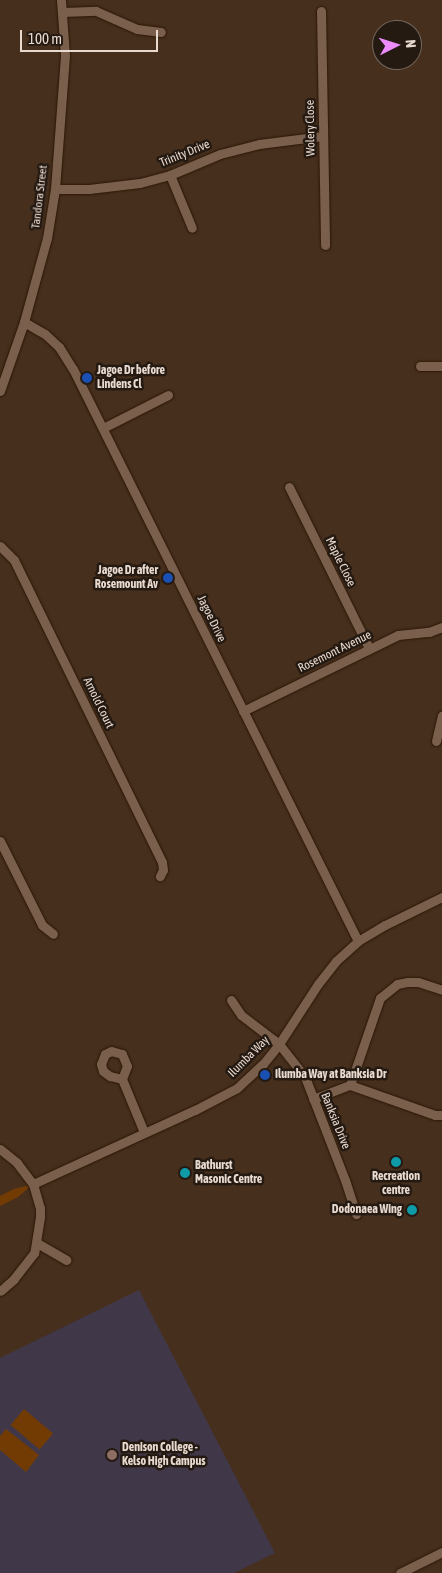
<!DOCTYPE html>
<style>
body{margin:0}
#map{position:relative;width:442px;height:1573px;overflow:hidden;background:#462f1d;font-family:"Asap Condensed",sans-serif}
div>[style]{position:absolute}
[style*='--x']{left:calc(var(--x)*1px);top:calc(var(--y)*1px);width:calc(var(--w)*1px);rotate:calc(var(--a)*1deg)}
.education>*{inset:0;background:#403849}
.green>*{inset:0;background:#713b03;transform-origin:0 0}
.roads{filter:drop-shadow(0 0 1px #2b1605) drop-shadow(0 0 1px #2b1605)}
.minor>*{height:9px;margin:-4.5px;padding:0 4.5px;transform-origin:4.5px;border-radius:4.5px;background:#795f4c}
.dots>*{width:14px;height:14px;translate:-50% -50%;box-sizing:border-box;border:2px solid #241a12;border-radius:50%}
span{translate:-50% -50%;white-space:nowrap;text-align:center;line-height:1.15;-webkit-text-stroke:5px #241a12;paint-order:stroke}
.street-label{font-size:12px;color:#e9dad0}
.poi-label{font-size:12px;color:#e9dad0;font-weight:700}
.left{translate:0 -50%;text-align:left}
.right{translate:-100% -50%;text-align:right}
.north{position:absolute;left:372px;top:20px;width:50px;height:50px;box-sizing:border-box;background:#241a12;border:1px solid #73675e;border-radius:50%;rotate:85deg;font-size:14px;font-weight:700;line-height:20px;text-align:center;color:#e9dad0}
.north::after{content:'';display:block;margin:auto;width:18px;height:22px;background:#ec8cfb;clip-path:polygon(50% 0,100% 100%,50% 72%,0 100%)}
.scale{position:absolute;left:20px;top:30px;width:138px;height:22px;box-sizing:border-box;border:2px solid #e9dad0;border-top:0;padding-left:6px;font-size:15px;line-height:18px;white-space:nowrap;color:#e9dad0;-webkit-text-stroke:4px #241a12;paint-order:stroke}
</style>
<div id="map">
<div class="education">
<i style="clip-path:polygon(139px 1290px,275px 1553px,234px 1573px,0 1573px,0 1358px)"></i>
</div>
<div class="green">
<i style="clip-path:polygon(33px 1184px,18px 1197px,0 1206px,0 1196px,14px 1189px)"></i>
<i style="left:24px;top:1409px;width:38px;height:21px;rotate:40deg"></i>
<i style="clip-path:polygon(6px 1429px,39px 1455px,26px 1472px,0 1450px,0 1436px)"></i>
</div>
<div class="roads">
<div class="minor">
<i style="--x:321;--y:11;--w:234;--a:89"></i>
<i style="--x:63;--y:12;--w:33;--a:-2"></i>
<i style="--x:96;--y:11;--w:45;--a:23.7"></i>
<i style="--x:137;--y:29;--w:24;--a:7"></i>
<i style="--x:170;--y:175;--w:57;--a:67.5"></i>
<i style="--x:55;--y:189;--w:34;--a:0"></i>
<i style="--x:89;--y:189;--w:51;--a:-6.7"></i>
<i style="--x:140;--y:183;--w:31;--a:-15"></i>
<i style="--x:170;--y:175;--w:54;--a:-22.8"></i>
<i style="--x:220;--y:154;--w:40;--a:-14.4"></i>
<i style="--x:259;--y:144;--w:64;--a:-7.1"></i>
<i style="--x:24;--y:322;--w:24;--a:30"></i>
<i style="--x:45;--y:334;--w:19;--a:43"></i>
<i style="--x:59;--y:347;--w:26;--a:58"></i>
<i style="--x:73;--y:369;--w:639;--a:63.52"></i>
<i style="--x:420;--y:366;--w:22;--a:0"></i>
<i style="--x:0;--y:391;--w:73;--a:-70.8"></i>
<i style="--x:24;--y:322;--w:87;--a:-74.7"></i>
<i style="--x:47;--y:238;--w:50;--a:-80.7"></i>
<i style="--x:55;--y:189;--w:134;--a:-85.7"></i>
<i style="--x:65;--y:55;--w:55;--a:-94.2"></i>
<i style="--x:103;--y:428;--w:73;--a:-26.9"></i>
<i style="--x:289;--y:487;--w:180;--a:63.6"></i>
<i style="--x:0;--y:546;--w:20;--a:45"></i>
<i style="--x:14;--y:560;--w:336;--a:63.9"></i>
<i style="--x:162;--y:862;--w:8;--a:83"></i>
<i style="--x:163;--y:870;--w:7;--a:117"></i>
<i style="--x:243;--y:711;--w:173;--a:-26.1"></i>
<i style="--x:398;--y:635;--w:31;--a:-6"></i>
<i style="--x:429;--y:632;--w:14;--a:-21"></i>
<i style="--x:436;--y:741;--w:26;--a:-77"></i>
<i style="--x:0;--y:841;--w:94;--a:63.4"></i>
<i style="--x:42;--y:925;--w:14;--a:39"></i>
<i style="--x:231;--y:1000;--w:18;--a:56"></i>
<i style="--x:241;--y:1015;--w:48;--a:37.3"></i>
<i style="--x:279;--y:1044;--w:42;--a:51.8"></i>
<i style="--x:305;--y:1077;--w:110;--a:68.8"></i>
<i style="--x:345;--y:1180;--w:36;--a:72"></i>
<i style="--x:122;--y:1079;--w:14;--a:-69"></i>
<i style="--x:127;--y:1066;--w:13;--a:-113"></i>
<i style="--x:122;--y:1054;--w:11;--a:-165"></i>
<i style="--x:111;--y:1051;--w:7;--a:153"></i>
<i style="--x:105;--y:1054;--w:11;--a:112"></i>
<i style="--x:101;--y:1064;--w:7;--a:74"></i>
<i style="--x:103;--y:1071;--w:9;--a:36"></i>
<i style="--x:110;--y:1076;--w:12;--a:14"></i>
<i style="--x:122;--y:1079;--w:57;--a:67.5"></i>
<i style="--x:350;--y:1085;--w:92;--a:-71"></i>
<i style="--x:380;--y:998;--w:22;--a:-39"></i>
<i style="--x:397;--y:984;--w:10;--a:-11"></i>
<i style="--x:407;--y:982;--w:11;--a:0"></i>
<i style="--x:418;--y:982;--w:25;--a:18"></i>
<i style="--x:313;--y:1099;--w:40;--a:-21"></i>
<i style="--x:350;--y:1085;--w:90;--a:19.4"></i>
<i style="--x:435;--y:1115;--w:7;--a:0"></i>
<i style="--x:0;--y:1149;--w:22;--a:39"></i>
<i style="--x:17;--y:1163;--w:26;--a:53"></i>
<i style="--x:33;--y:1184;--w:25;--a:74"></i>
<i style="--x:40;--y:1208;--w:9;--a:90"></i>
<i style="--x:40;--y:1217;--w:36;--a:99"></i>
<i style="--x:34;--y:1253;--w:33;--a:128"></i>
<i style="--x:14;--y:1279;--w:18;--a:139"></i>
<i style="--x:33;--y:1184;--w:178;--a:-24.6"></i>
<i style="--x:195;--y:1110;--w:47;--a:-27.6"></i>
<i style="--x:237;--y:1088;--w:35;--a:-43"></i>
<i style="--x:263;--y:1064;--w:26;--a:-51"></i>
<i style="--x:279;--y:1044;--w:72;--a:-57"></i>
<i style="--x:318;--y:984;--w:29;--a:-52"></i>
<i style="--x:336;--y:961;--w:30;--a:-42"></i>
<i style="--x:358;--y:941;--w:31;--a:-31"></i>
<i style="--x:385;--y:925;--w:64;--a:-26.2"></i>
<i style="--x:37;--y:1243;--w:34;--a:30"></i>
<i style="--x:400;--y:1573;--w:47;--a:-26.6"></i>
</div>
</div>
<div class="dots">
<i style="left:87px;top:378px;background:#1a4fb4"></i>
<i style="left:168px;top:578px;background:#1a4fb4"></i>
<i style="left:265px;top:1075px;background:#1a4fb4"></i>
<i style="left:396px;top:1162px;background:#0f9aa8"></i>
<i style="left:185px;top:1173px;background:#0f9aa8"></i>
<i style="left:412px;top:1210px;background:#0f9aa8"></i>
<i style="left:112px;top:1455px;background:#8d6e63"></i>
</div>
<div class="street-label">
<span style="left:311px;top:128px;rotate:-91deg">Wolery Close</span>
<span style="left:185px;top:154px;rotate:-22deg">Trinity Drive</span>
<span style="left:40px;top:197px;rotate:-83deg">Tandora Street</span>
<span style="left:340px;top:562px;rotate:64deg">Maple Close</span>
<span style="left:211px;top:619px;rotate:64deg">Jagoe Drive</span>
<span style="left:335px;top:652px;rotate:-26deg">Rosemont Avenue</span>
<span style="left:98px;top:703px;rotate:64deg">Arnold Court</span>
<span style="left:249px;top:1057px;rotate:-45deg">Ilumba Way</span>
<span style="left:335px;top:1121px;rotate:68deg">Banksia Drive</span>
</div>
<div class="poi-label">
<span class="left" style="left:97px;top:378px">Jagoe Dr before<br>Lindens Cl</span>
<span class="right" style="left:158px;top:578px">Jagoe Dr after<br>Rosemount Av</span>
<span class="left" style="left:275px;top:1075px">Ilumba Way at Banksia Dr</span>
<span class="left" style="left:195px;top:1173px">Bathurst<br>Masonic Centre</span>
<span style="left:396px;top:1184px">Recreation<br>centre</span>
<span class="right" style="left:402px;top:1210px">Dodonaea Wing</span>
<span class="left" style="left:122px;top:1455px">Denison College -<br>Kelso High Campus</span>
</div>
<div class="north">N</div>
<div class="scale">100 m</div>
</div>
